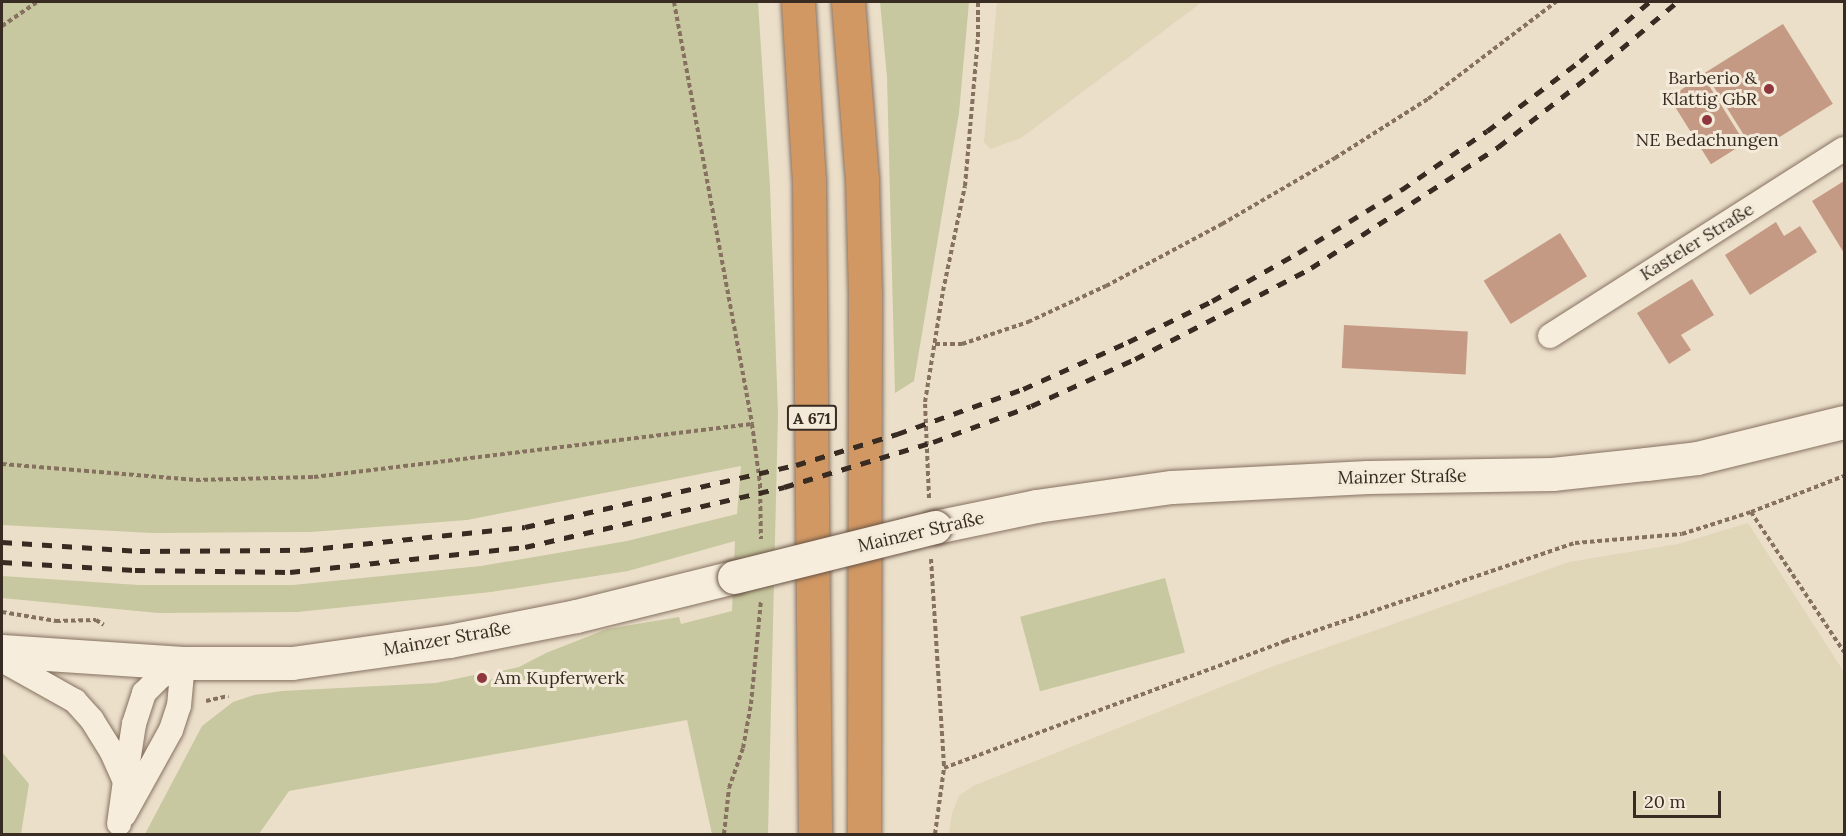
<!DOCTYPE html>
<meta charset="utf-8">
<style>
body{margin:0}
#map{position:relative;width:1846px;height:836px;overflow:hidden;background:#ebdfca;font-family:Lora,serif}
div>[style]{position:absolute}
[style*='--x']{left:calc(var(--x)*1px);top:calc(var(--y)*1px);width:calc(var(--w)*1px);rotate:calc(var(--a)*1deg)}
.farmland>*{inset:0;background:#e0d6b8}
.green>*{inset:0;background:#c7c89f;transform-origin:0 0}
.building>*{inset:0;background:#c59a84;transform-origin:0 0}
.path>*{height:4px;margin-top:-2px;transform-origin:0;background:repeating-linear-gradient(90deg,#867160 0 4.5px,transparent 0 7.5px)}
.roads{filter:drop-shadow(0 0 2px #867160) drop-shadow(0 0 2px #867160)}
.minor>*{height:24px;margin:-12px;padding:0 12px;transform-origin:12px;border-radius:12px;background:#f6eddd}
.secondary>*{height:33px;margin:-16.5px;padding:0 16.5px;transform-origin:16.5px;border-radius:16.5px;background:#f6eddd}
.motorway>*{height:33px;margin:-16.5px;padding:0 16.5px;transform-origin:16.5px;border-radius:16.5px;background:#d19864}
.rail>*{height:4.5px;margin-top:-2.25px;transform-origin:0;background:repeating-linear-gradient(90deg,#382b22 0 10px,transparent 0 20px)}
.bridges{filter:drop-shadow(0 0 2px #685343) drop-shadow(0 0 2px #685343)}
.secondary-bridge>*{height:33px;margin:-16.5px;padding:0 16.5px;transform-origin:16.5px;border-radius:16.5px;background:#f6eddd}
.dots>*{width:16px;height:16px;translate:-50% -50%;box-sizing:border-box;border:3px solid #f3ead9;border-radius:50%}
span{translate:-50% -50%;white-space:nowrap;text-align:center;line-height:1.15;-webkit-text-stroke:6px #f3ead9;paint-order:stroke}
.shield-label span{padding:2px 4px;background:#f3ead9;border:2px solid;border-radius:4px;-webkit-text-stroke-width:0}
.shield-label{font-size:16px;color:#382b22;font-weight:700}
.poi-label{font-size:18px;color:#382b22}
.right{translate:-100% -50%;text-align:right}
.left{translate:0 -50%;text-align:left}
.street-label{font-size:18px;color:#382b22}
.frame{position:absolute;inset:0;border:3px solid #382b22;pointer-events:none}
.scale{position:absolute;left:1633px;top:791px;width:88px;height:27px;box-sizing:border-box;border:3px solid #382b22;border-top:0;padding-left:8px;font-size:18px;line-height:21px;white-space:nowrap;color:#382b22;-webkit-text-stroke:4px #f3ead9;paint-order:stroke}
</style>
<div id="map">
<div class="farmland">
<i style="clip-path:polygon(997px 2px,1202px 2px,1021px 138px,991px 149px,984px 142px)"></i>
<i style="clip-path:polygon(1748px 523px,1844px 672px,1844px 834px,949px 834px,952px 813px,959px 796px,973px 786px,1266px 669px,1569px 562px,1678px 544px)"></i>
</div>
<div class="green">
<i style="clip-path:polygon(2px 2px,758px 2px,770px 186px,778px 414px,768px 834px,712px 834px,687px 720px,289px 791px,259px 834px,145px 834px,202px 726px,233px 702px,254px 695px,282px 691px,436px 683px,479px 674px,481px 681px,502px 678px,501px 671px,519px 667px,546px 653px,607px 629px,679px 617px,681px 624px,732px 611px,735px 541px,628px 571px,491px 592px,297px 612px,158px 613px,2px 598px,2px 576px,139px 585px,293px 585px,481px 566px,627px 541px,737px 514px,741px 466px,467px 520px,311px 532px,152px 533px,2px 525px)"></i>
<i style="clip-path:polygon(880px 2px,969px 2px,959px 113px,914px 381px,895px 393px,887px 77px)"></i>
<i style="left:1165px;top:578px;width:77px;height:150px;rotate:75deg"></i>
<i style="clip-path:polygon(2px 752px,29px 784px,21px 834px,2px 834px)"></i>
</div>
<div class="building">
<i style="left:1783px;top:24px;width:94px;height:92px;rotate:58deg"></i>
<i style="left:1703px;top:76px;width:79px;height:40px;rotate:58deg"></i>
<i style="clip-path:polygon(1844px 181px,1844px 253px,1812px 201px)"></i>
<i style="clip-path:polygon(1776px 222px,1784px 236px,1800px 226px,1817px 252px,1750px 295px,1725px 255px)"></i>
<i style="left:1560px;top:233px;width:51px;height:90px;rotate:58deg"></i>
<i style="clip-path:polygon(1692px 279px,1714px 315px,1681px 335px,1691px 350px,1669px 364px,1637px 313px)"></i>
<i style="left:1344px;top:325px;width:124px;height:43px;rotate:3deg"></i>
</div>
<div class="path">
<i style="--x:674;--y:2;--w:429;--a:79.5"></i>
<i style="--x:752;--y:424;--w:61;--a:82.4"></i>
<i style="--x:760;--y:484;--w:55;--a:89"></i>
<i style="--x:2;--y:26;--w:42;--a:-34.4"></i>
<i style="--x:935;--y:344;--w:27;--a:0"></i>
<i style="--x:962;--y:344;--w:70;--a:-18.4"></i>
<i style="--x:1028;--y:322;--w:86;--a:-24.8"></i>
<i style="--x:1106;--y:286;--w:132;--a:-28.1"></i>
<i style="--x:1222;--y:224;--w:131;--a:-30.3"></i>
<i style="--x:1335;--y:158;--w:110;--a:-32.4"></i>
<i style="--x:1428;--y:99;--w:161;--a:-37.2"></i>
<i style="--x:2;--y:464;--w:195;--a:4.7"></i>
<i style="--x:196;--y:480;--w:118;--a:-1.5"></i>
<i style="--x:314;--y:477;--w:441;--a:-6.9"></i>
<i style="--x:929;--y:498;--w:96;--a:-92.4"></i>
<i style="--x:925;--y:402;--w:112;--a:-80.8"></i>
<i style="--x:943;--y:291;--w:107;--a:-78.2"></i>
<i style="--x:965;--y:186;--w:150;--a:-85"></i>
<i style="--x:978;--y:37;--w:35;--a:-90"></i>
<i style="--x:1751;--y:512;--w:168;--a:56.4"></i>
<i style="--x:931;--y:559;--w:209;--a:86.4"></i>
<i style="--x:2;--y:612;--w:55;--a:9.5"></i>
<i style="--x:56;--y:621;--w:40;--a:-1.4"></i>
<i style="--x:96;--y:620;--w:9;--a:32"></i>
<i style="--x:206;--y:701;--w:23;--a:-13"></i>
<i style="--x:724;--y:834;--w:46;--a:-83.8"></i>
<i style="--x:729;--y:788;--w:42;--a:-70.7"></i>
<i style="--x:743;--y:748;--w:45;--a:-79.7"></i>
<i style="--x:751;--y:704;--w:103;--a:-84.5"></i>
<i style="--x:935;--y:834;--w:67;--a:-82.2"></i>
<i style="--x:944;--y:768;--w:364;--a:-20.4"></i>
<i style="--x:1285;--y:641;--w:306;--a:-18.7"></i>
<i style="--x:1575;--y:543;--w:107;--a:-4.8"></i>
<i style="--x:1682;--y:534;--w:72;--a:-17.7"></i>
<i style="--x:1751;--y:512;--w:100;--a:-21.2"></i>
</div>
<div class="roads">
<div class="minor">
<i style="--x:1550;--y:336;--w:348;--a:-32.5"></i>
<i style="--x:2;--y:660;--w:84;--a:29.3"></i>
<i style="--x:75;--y:701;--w:25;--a:48"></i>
<i style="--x:92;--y:720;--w:36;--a:58"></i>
<i style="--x:111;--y:750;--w:34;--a:66"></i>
<i style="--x:125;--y:781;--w:43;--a:97.9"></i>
<i style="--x:125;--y:781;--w:58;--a:-81"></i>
<i style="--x:134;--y:724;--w:33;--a:-72"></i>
<i style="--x:144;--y:693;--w:23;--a:-45"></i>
<i style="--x:160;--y:677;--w:27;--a:-31"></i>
<i style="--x:124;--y:815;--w:97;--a:-61.1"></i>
<i style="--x:171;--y:730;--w:25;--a:-72"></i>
<i style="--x:179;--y:706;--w:43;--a:-84.7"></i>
</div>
<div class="secondary">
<i style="--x:935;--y:527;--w:103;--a:-11.7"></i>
<i style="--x:1036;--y:506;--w:137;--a:-8"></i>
<i style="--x:1172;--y:487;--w:196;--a:-2.9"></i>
<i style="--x:1368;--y:477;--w:184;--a:-0.9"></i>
<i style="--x:1552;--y:474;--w:95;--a:-6.1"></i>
<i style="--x:1646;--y:464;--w:51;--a:-6.7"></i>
<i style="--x:1697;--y:458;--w:151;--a:-13.8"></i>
<i style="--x:2;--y:651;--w:181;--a:3.8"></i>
<i style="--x:183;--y:663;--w:109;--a:0"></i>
<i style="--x:292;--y:663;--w:159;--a:-8"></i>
<i style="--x:449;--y:641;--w:129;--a:-11.1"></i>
<i style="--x:576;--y:616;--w:163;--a:-13.9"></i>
</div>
<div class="motorway">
<i style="--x:798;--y:2;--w:178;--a:86.5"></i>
<i style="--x:809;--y:180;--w:654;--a:89.47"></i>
<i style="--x:848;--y:2;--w:178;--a:85.5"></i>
<i style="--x:862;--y:179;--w:117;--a:88.5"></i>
<i style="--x:865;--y:296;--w:538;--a:90.11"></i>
</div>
</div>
<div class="rail">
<i style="--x:2;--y:542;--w:138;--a:3.7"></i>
<i style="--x:140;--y:551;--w:163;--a:-0.4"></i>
<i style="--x:303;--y:550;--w:223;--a:-5.9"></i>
<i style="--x:525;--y:527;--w:278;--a:-12.9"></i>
<i style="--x:796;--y:465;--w:106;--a:-17.1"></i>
<i style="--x:897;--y:434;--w:134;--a:-19.7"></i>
<i style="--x:1023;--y:389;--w:115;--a:-24.1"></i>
<i style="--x:1128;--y:342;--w:93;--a:-26"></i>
<i style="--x:1212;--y:301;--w:98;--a:-29.2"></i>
<i style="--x:1298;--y:253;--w:121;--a:-31.5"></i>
<i style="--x:1401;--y:190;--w:104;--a:-34.5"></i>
<i style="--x:1487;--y:131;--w:116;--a:-37"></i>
<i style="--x:1580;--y:61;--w:91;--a:-40.5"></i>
<i style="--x:2;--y:562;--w:133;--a:3.4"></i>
<i style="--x:135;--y:570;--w:155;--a:0.7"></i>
<i style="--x:290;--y:572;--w:236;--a:-6.1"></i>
<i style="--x:525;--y:547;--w:266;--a:-13"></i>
<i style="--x:784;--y:487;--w:156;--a:-16.8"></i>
<i style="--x:933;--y:442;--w:104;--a:-20.2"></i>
<i style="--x:1031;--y:406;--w:114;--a:-24.3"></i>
<i style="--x:1135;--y:359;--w:198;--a:-27.3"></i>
<i style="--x:1311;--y:268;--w:223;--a:-32.9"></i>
<i style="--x:1498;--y:147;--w:117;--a:-38"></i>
<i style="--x:1590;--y:75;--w:114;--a:-40"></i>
</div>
<div class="bridges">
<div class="secondary-bridge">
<i style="--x:734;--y:577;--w:207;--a:-14"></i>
</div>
</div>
<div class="dots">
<i style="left:1769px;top:89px;background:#90363d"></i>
<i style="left:1707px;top:120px;background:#90363d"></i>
<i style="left:482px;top:678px;background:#90363d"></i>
</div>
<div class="shield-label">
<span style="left:812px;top:418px">A 671</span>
</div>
<div class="poi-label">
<span class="right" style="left:1757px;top:89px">Barberio &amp;<br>Klattig GbR</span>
<span style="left:1707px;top:140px">NE Bedachungen</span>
<span class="left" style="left:494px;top:678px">Am Kupferwerk</span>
</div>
<div class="street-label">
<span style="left:1697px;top:242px;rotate:-32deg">Kasteler Straße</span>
<span style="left:1402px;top:477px;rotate:-1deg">Mainzer Straße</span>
<span style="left:921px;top:532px;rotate:-13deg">Mainzer Straße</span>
<span style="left:447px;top:639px;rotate:-10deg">Mainzer Straße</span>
</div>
<div class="frame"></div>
<div class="scale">20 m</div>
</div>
